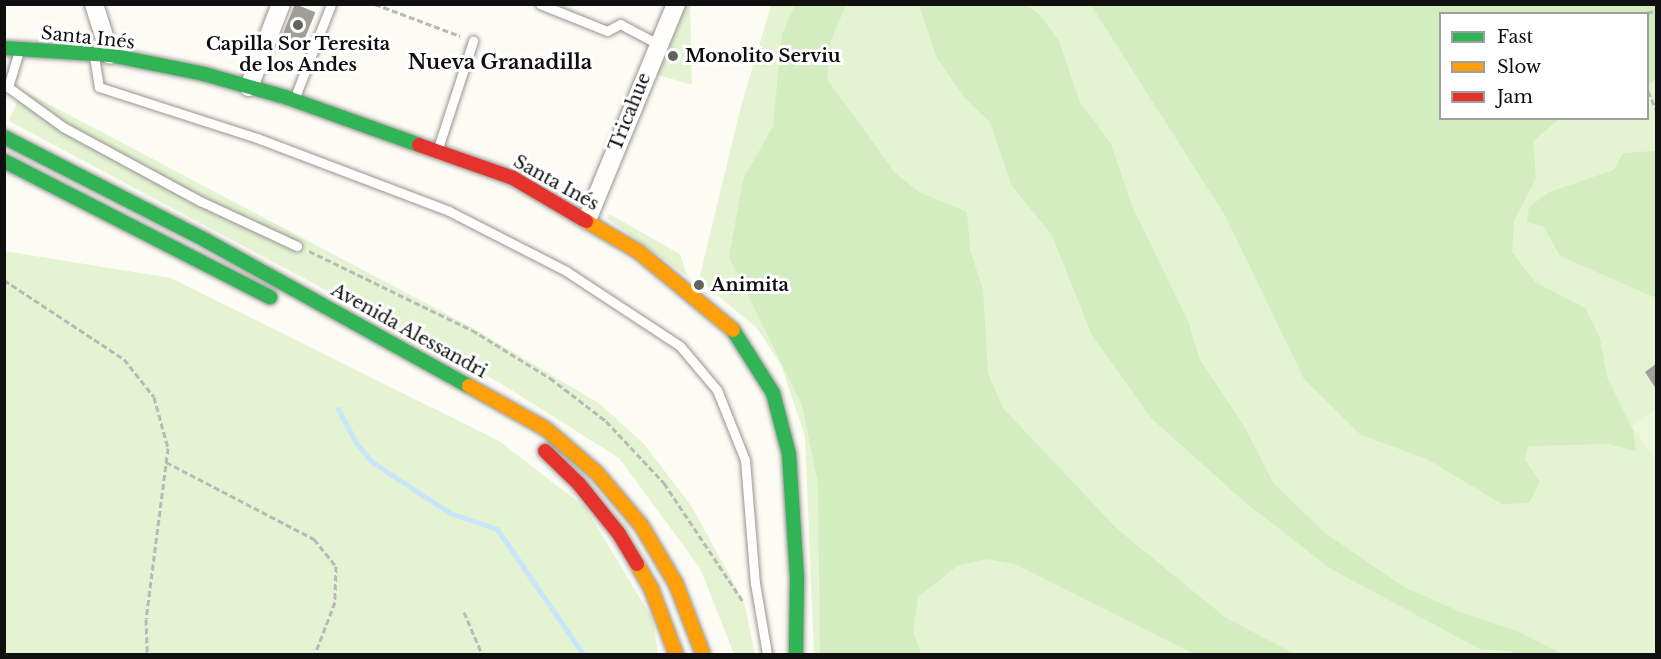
<!DOCTYPE html>
<meta charset="utf-8">
<style>
body{margin:0}
#map{position:relative;width:1661px;height:659px;overflow:hidden;background:#fcfbf4;font-family:"Libre Baskerville",serif}
div>[style]{position:absolute}
[style*='--x']{left:calc(var(--x)*1px);top:calc(var(--y)*1px);width:calc(var(--w)*1px);rotate:calc(var(--a)*1deg)}
.green>*{inset:0;background:#e4f3d2}
.forest>*{inset:0;background:#d3ecc0}
.pitch>*{inset:0;background:#eef7dc}
.stream>*{height:5px;margin:-2.5px;padding:0 2.5px;transform-origin:2.5px;border-radius:2.5px;background:#c8e5f9}
.building>*{inset:0;background:#9f9e99;transform-origin:0 0}
.path>*{height:3px;margin-top:-1.5px;transform-origin:0;background:repeating-linear-gradient(90deg,#b9b9b8 0 6px,transparent 0 9px)}
.roads{filter:drop-shadow(0 0 2px #969592) drop-shadow(0 0 2px #969592)}
.lane>*{height:9px;margin:-4.5px;padding:0 4.5px;transform-origin:4.5px;border-radius:4.5px;background:#fffefd}
.street>*{height:18px;margin:-9px;padding:0 9px;transform-origin:9px;border-radius:9px;background:#fffefd}
.fast>*{height:14px;margin:-7px;padding:0 7px;transform-origin:7px;border-radius:7px;background:#30b455}
.slow>*{height:14px;margin:-7px;padding:0 7px;transform-origin:7px;border-radius:7px;background:#ff9f0a}
.jam>*{height:14px;margin:-7px;padding:0 7px;transform-origin:7px;border-radius:7px;background:#e5322d}
.dots>*{width:16px;height:16px;translate:-50% -50%;box-sizing:border-box;border:3px solid #fff;border-radius:50%}
span{translate:-50% -50%;white-space:nowrap;text-align:center;line-height:1.15;-webkit-text-stroke:6px #fff;paint-order:stroke}
.street-label{font-size:18px;color:#0f0f0f}
.poi-label{font-size:18px;color:#0f0f0f;font-weight:700}
.left{translate:0 -50%;text-align:left}
.neighbourhood-label{font-size:20px;color:#0f0f0f;font-weight:700}
.frame{position:absolute;inset:0;border:6px solid #0f0f0f;pointer-events:none}
.legend{position:absolute;left:1439px;top:12px;width:210px;height:108px;box-sizing:border-box;background:#fff;border:2px solid #9f9f9f;margin:0;padding:8px 10px;list-style:none;font-size:18px;color:#0f0f0f}
.legend li{display:flex;align-items:center;gap:12px;height:30px}
.legend b{width:30px;border:2px solid #9f9f9f}
</style>
<div id="map">
<div class="green">
<i style="clip-path:polygon(682px 5px,690px 5px,692px 85px,656px 74px)"></i>
<i style="clip-path:polygon(evenodd,771px 5px,1656px 5px,1656px 654px,814px 654px,805px 436px,781px 365px,757px 328px,699px 280px,740px 110px,771px 5px,1440px 14px,1648px 14px,1648px 118px,1440px 118px,1440px 14px)"></i>
<i style="clip-path:polygon(22px 90px,473px 328px,600px 404px,644px 444px,692px 507px,744px 602px,755px 654px,734px 654px,700px 568px,619px 458px,500px 383px,9px 121px)"></i>
<i style="clip-path:polygon(609px 214px,680px 254px,687px 276px,607px 218px)"></i>
<i style="clip-path:polygon(4px 251px,171px 278px,499px 441px,585px 507px,653px 620px,658px 654px,5px 654px)"></i>
</div>
<div class="forest">
<i style="clip-path:polygon(795px 5px,846px 5px,831px 40px,827px 79px,895px 173px,919px 192px,967px 212px,970px 249px,983px 291px,988px 373px,1003px 408px,1117px 529px,1226px 618px,1295px 654px,1194px 654px,1015px 564px,986px 559px,957px 566px,918px 597px,913px 631px,921px 654px,820px 654px,818px 483px,802px 405px,729px 257px,743px 180px,773px 126px,782px 34px)"></i>
<i style="clip-path:polygon(919px 5px,1026px 5px,1039px 14px,1059px 41px,1080px 102px,1111px 144px,1132px 206px,1188px 321px,1200px 360px,1244px 426px,1274px 484px,1325px 533px,1404px 587px,1463px 613px,1519px 632px,1562px 654px,1514px 654px,1511px 651px,1480px 649px,1331px 569px,1247px 504px,1151px 418px,1092px 335px,1052px 235px,1012px 186px,990px 122px,964px 97px,937px 58px)"></i>
<i style="clip-path:polygon(1091px 5px,1656px 5px,1656px 80px,1648px 85px,1648px 14px,1440px 14px,1440px 118px,1559px 119px,1533px 141px,1536px 179px,1514px 220px,1512px 252px,1535px 282px,1585px 308px,1600px 338px,1607px 377px,1633px 430px,1636px 451px,1608px 444px,1528px 446px,1525px 460px,1540px 482px,1529px 503px,1502px 504px,1427px 459px,1361px 435px,1304px 379px,1226px 217px)"></i>
<i style="clip-path:polygon(1656px 151px,1656px 298px,1560px 256px,1544px 227px,1527px 222px,1529px 207px,1549px 192px,1614px 170px,1623px 153px)"></i>
</div>
<div class="pitch">
<i style="clip-path:polygon(1656px 409px,1656px 458px,1655px 459px,1632px 426px)"></i>
</div>
<div class="stream">
<i style="--x:338;--y:409;--w:38;--a:62"></i>
<i style="--x:356;--y:443;--w:25;--a:50"></i>
<i style="--x:372;--y:462;--w:93;--a:33.2"></i>
<i style="--x:450;--y:513;--w:50;--a:18.8"></i>
<i style="--x:497;--y:529;--w:152;--a:55.5"></i>
</div>
<div class="building">
<i style="left:295px;top:4px;width:22px;height:37px;rotate:22deg"></i>
<i style="clip-path:polygon(1656px 364px,1656px 389px,1645px 372px)"></i>
</div>
<div class="path">
<i style="--x:375;--y:4;--w:91;--a:20.6"></i>
<i style="--x:1638;--y:14;--w:18;--a:-9"></i>
<i style="--x:1648;--y:91;--w:20;--a:66"></i>
<i style="--x:309;--y:251;--w:181;--a:25.9"></i>
<i style="--x:472;--y:330;--w:92;--a:31.6"></i>
<i style="--x:550;--y:378;--w:71;--a:37.5"></i>
<i style="--x:606;--y:421;--w:85;--a:46.9"></i>
<i style="--x:664;--y:483;--w:144;--a:56.3"></i>
<i style="--x:4;--y:280;--w:144;--a:33.4"></i>
<i style="--x:124;--y:359;--w:48;--a:51.7"></i>
<i style="--x:154;--y:397;--w:53;--a:74.6"></i>
<i style="--x:168;--y:448;--w:172;--a:97.3"></i>
<i style="--x:146;--y:619;--w:35;--a:88"></i>
<i style="--x:166;--y:462;--w:167;--a:27.5"></i>
<i style="--x:314;--y:539;--w:35;--a:51"></i>
<i style="--x:336;--y:566;--w:36;--a:92"></i>
<i style="--x:335;--y:602;--w:56;--a:111"></i>
<i style="--x:464;--y:612;--w:46;--a:66.8"></i>
</div>
<div class="roads">
<div class="lane">
<i style="--x:540;--y:4;--w:72;--a:21.9"></i>
<i style="--x:607;--y:31;--w:15;--a:-28"></i>
<i style="--x:620;--y:24;--w:43;--a:27.8"></i>
<i style="--x:19;--y:51;--w:38;--a:107"></i>
<i style="--x:8;--y:87;--w:68;--a:36"></i>
<i style="--x:63;--y:127;--w:156;--a:28.4"></i>
<i style="--x:200;--y:201;--w:107;--a:24.9"></i>
<i style="--x:94;--y:56;--w:31;--a:81"></i>
<i style="--x:99;--y:87;--w:166;--a:17.9"></i>
<i style="--x:257;--y:138;--w:205;--a:20.8"></i>
<i style="--x:449;--y:211;--w:131;--a:27.1"></i>
<i style="--x:566;--y:271;--w:136;--a:33.3"></i>
<i style="--x:680;--y:346;--w:57;--a:49.9"></i>
<i style="--x:717;--y:390;--w:75;--a:68.2"></i>
<i style="--x:745;--y:460;--w:123;--a:85.4"></i>
<i style="--x:755;--y:583;--w:72;--a:80.4"></i>
<i style="--x:295;--y:97;--w:100;--a:-68.8"></i>
<i style="--x:438;--y:148;--w:113;--a:-71.9"></i>
</div>
<div class="street">
<i style="--x:94;--y:4;--w:53;--a:72.6"></i>
<i style="--x:249;--y:87;--w:89;--a:-68.9"></i>
<i style="--x:587;--y:220;--w:234;--a:-67.6"></i>
</div>
<div class="fast">
<i style="--x:4;--y:48;--w:106;--a:3.8"></i>
<i style="--x:110;--y:55;--w:96;--a:11.4"></i>
<i style="--x:204;--y:74;--w:87;--a:15.9"></i>
<i style="--x:288;--y:98;--w:139;--a:19.7"></i>
<i style="--x:4;--y:137;--w:228;--a:27.1"></i>
<i style="--x:207;--y:241;--w:299;--a:29"></i>
<i style="--x:4;--y:161;--w:299;--a:27.1"></i>
<i style="--x:733;--y:330;--w:75;--a:57.6"></i>
<i style="--x:773;--y:393;--w:63;--a:75.3"></i>
<i style="--x:789;--y:454;--w:124;--a:86.3"></i>
<i style="--x:797;--y:578;--w:76;--a:90.8"></i>
</div>
<div class="slow">
<i style="--x:586;--y:221;--w:61;--a:30.3"></i>
<i style="--x:639;--y:252;--w:122;--a:39.7"></i>
<i style="--x:469;--y:386;--w:88;--a:29.2"></i>
<i style="--x:546;--y:429;--w:67;--a:40.8"></i>
<i style="--x:597;--y:473;--w:68;--a:49.8"></i>
<i style="--x:641;--y:525;--w:69;--a:59.3"></i>
<i style="--x:676;--y:584;--w:75;--a:68.9"></i>
<i style="--x:637;--y:564;--w:28;--a:60"></i>
<i style="--x:651;--y:588;--w:71;--a:69.3"></i>
</div>
<div class="jam">
<i style="--x:419;--y:145;--w:100;--a:19.3"></i>
<i style="--x:513;--y:178;--w:85;--a:30.5"></i>
<i style="--x:545;--y:451;--w:47;--a:44.1"></i>
<i style="--x:579;--y:484;--w:64;--a:51.3"></i>
<i style="--x:619;--y:534;--w:35;--a:59"></i>
</div>
</div>
<div class="dots">
<i style="left:298px;top:25px;background:#62625f"></i>
<i style="left:673px;top:56px;background:#62625f"></i>
<i style="left:699px;top:285px;background:#62625f"></i>
</div>
<div class="street-label">
<span style="left:88px;top:38px;rotate:6deg">Santa Inés</span>
<span style="left:630px;top:112px;rotate:-68deg">Tricahue</span>
<span style="left:556px;top:183px;rotate:29deg">Santa Inés</span>
<span style="left:409px;top:331px;rotate:29deg">Avenida Alessandri</span>
</div>
<div class="poi-label">
<span style="left:298px;top:55px">Capilla Sor Teresita<br>de los Andes</span>
<span class="left" style="left:685px;top:56px">Monolito Serviu</span>
<span class="left" style="left:711px;top:285px">Animita</span>
</div>
<div class="neighbourhood-label">
<span style="left:500px;top:62px">Nueva Granadilla</span>
</div>
<div class="frame"></div>
<ul class="legend">
<li><b style="height:8px;background:#30b455"></b>Fast</li>
<li><b style="height:8px;background:#ff9f0a"></b>Slow</li>
<li><b style="height:8px;background:#e5322d"></b>Jam</li>
</ul>
</div>
